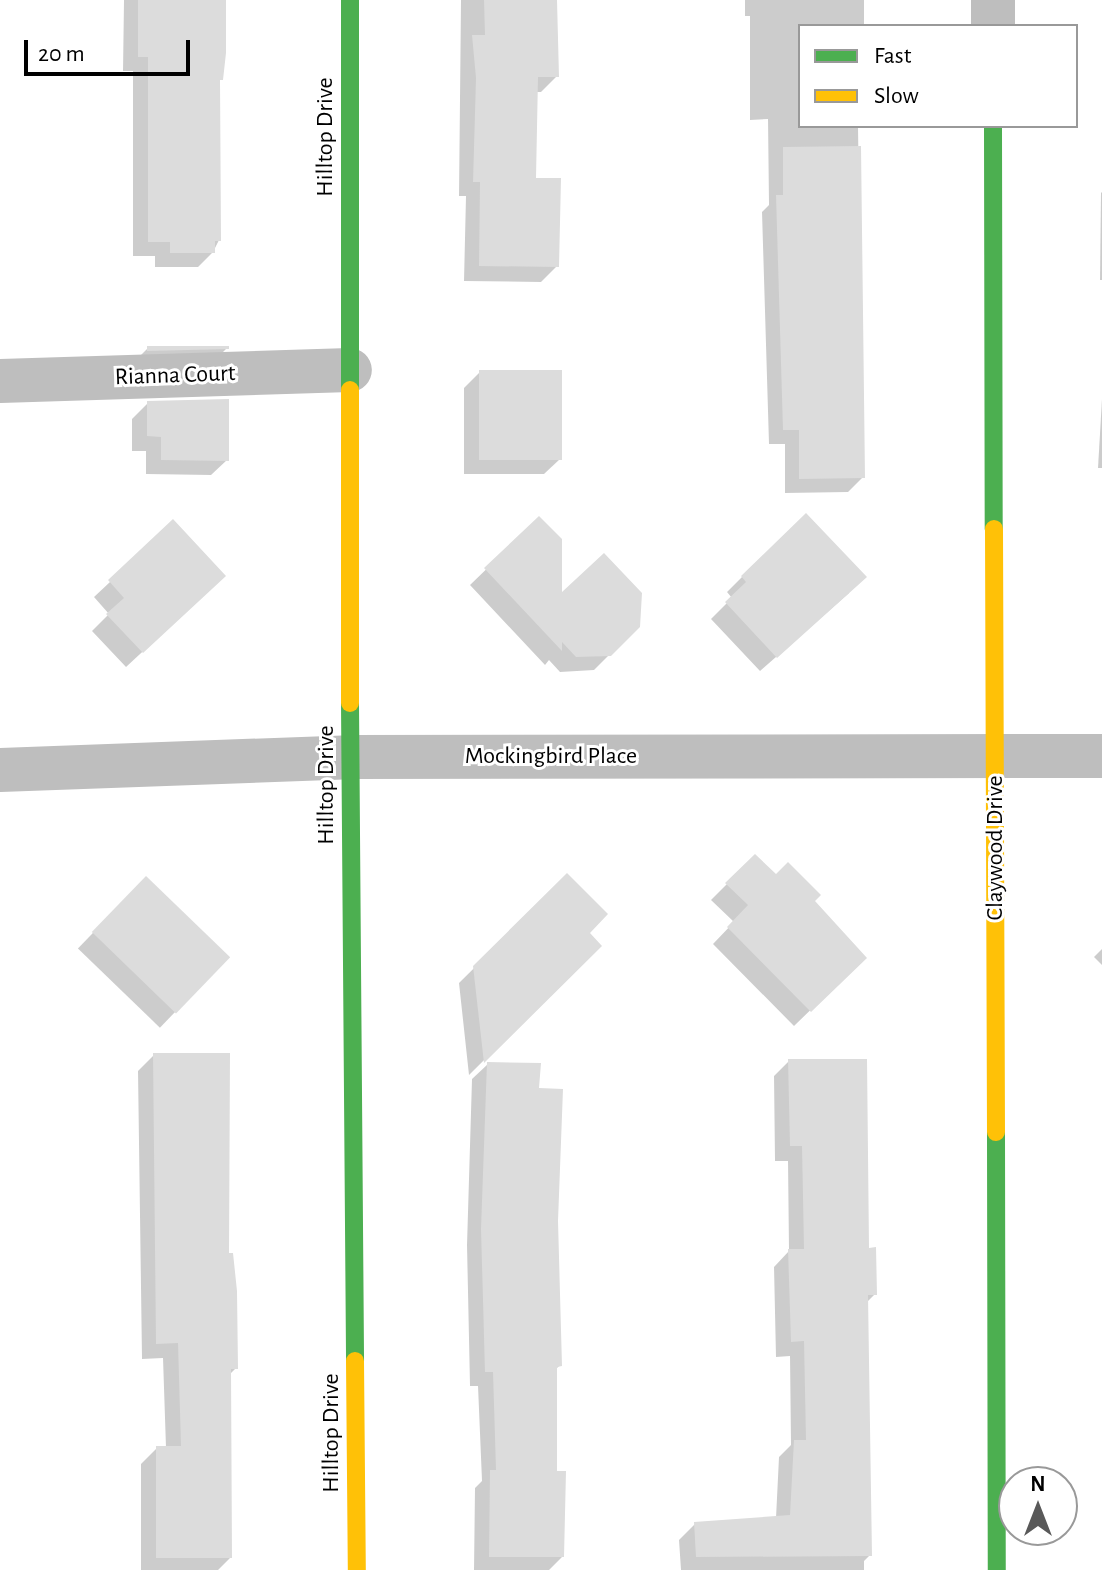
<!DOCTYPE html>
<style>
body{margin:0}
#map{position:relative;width:1102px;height:1570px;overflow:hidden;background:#fff;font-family:"Alegreya Sans",sans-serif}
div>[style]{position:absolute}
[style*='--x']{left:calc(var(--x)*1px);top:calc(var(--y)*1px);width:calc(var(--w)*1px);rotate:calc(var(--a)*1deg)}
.shadow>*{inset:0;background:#0003;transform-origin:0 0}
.building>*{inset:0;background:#dcdcdc;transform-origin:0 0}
.street>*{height:44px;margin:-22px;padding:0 22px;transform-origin:22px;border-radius:22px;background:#bebebe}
.fast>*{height:18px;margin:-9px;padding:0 9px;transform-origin:9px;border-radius:9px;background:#4caf50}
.slow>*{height:18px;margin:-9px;padding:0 9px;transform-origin:9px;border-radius:9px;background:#ffc107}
span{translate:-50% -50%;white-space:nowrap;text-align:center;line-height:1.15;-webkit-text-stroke:6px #fff;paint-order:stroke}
.street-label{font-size:24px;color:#000}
.legend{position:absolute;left:798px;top:24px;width:280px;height:104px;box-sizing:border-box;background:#fff;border:2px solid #999;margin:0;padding:10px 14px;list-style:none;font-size:24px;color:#000}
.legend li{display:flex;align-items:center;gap:16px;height:40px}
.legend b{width:40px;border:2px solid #999}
.north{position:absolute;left:998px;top:1466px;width:80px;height:80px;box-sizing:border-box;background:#fff;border:2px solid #999;border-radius:50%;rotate:0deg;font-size:22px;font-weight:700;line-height:32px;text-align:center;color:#000}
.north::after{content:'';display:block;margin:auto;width:28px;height:36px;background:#595959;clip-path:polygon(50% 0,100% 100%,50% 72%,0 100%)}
.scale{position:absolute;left:24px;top:40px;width:166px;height:36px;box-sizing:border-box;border:4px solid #000;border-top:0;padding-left:10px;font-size:24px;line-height:28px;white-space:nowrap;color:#000;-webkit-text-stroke:6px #fff;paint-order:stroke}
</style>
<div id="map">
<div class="shadow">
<i style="clip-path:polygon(124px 0,217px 0,219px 240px,213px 252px,198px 267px,155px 267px,155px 256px,133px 256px,133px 71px,123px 71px)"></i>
<i style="clip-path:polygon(461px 0,555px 0,557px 76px,541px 92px,536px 92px,534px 180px,557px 266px,541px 282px,464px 281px,466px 196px,459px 196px)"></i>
<i style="clip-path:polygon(745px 0,864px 0,864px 26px,800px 26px,800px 126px,858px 126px,863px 477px,848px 492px,785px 493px,785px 444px,769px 444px,762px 212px,769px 205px,768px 119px,750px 120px,750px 16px,745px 16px)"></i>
<i style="clip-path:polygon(1102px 192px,1102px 280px,1100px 280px,1101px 193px)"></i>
<i style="clip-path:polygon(148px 348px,227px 348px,212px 363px,133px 363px)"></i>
<i style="clip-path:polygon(480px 372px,560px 459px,544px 474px,464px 474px,464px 388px)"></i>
<i style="clip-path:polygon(1102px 399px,1102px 468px,1098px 468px)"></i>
<i style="clip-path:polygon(148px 403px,227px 460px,211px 475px,146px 474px,146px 451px,132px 451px,132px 419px)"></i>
<i style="clip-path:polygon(539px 518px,560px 597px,638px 626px,594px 670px,560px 672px,549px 660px,545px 665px,470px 585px)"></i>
<i style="clip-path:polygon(742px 577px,849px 593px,760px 671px,711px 619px,732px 598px,727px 592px)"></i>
<i style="clip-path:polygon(110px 582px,208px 591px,126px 667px,92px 631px,109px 614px,94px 597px)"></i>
<i style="clip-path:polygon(755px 856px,776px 877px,812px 901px,864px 958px,794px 1026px,713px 944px,734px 922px,711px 900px)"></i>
<i style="clip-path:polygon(567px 876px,587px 933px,599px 946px,469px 1075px,459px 983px)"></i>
<i style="left:146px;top:878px;width:114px;height:98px;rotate:44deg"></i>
<i style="clip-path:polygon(1102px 949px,1102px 965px,1094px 957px)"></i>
<i style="clip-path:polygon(154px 1055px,227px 1255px,236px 1368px,229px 1375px,230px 1558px,218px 1570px,141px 1570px,141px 1464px,157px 1448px,166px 1448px,163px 1358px,142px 1359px,138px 1071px)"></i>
<i style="clip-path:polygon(789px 1061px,867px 1250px,875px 1294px,866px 1303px,870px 1555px,864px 1561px,864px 1570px,681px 1570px,679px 1540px,695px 1524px,776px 1518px,779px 1457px,791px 1445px,790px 1356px,776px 1357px,774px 1267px,789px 1251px,788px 1161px,775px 1161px,774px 1076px)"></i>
<i style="clip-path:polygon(488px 1064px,537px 1090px,556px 1221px,560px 1365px,555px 1370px,555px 1473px,562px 1557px,549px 1570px,474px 1570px,475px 1488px,482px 1481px,478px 1386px,470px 1386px,467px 1245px,472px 1079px)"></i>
</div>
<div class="building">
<i style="clip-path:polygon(138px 0,226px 0,226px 53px,223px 80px,220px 80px,221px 241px,215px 241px,215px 253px,170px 253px,170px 242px,148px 242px,148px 57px,138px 57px)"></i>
<i style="clip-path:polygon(484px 0,557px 0,559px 77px,538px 77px,536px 178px,561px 178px,559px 267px,479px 266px,480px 182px,473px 182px,476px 78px,472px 35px,485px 35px)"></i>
<i style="clip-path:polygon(861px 146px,865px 478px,799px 479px,799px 430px,783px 430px,776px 195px,783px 195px,783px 147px)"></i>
<i style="clip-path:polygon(147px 346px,229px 346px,229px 349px,147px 351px)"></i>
<i style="left:479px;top:370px;width:83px;height:90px"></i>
<i style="clip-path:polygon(229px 399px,229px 461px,161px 460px,161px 437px,147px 436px,147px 401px)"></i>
<i style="clip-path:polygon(806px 513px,867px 577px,777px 658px,725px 602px,746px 582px,741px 576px)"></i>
<i style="clip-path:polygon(539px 516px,562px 539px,562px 592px,604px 553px,642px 593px,640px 627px,611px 656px,576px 657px,562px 642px,562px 651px,484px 568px)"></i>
<i style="clip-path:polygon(173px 519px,226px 576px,143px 653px,106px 614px,124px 598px,108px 580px)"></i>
<i style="clip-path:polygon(755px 854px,776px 874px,788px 862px,821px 895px,815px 901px,867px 958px,811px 1012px,727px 927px,748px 905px,725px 883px)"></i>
<i style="clip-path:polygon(567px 873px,608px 914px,590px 933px,602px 946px,484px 1063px,473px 966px)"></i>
<i style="left:146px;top:876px;width:117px;height:78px;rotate:44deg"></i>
<i style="clip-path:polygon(153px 1053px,230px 1053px,229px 1253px,233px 1253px,237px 1291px,238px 1369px,231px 1369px,232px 1558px,156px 1558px,156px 1446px,181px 1446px,178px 1343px,156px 1344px)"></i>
<i style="clip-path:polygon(788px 1059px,867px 1059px,869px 1248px,876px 1247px,877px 1295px,868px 1295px,872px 1556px,696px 1557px,694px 1522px,790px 1515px,794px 1440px,806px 1440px,804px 1341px,791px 1342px,788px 1249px,804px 1249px,802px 1146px,790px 1146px)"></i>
<i style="clip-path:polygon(487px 1062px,541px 1063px,539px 1088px,563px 1089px,558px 1221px,562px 1366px,557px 1367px,557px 1471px,566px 1471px,564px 1557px,489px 1557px,490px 1470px,496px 1470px,493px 1372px,485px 1372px,481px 1229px)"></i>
</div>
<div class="street">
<i style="--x:993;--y:0;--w:26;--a:90"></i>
<i style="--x:0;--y:381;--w:350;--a:-1.8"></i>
<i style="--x:0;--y:770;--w:350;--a:-2.1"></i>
<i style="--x:350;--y:757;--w:752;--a:-0.08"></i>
</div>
<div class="fast">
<i style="--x:350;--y:0;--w:390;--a:90"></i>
<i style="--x:993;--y:126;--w:403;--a:89.9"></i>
<i style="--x:350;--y:703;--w:658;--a:89.56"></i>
<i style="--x:996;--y:1132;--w:438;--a:89.9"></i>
</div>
<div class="slow">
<i style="--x:350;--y:390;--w:313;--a:90"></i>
<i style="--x:994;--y:529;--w:603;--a:89.81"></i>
<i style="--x:355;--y:1361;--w:209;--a:89.5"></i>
</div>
<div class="street-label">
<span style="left:326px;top:137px;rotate:-90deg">Hilltop Drive</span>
<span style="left:175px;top:376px;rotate:-2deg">Rianna Court</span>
<span style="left:551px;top:757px">Mockingbird Place</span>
<span style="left:327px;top:785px;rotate:-90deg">Hilltop Drive</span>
<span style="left:996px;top:848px;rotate:-90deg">Claywood Drive</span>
<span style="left:332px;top:1433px;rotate:-90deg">Hilltop Drive</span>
</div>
<ul class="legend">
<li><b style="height:10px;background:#4caf50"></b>Fast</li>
<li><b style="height:10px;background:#ffc107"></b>Slow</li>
</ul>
<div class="north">N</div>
<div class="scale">20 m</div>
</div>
